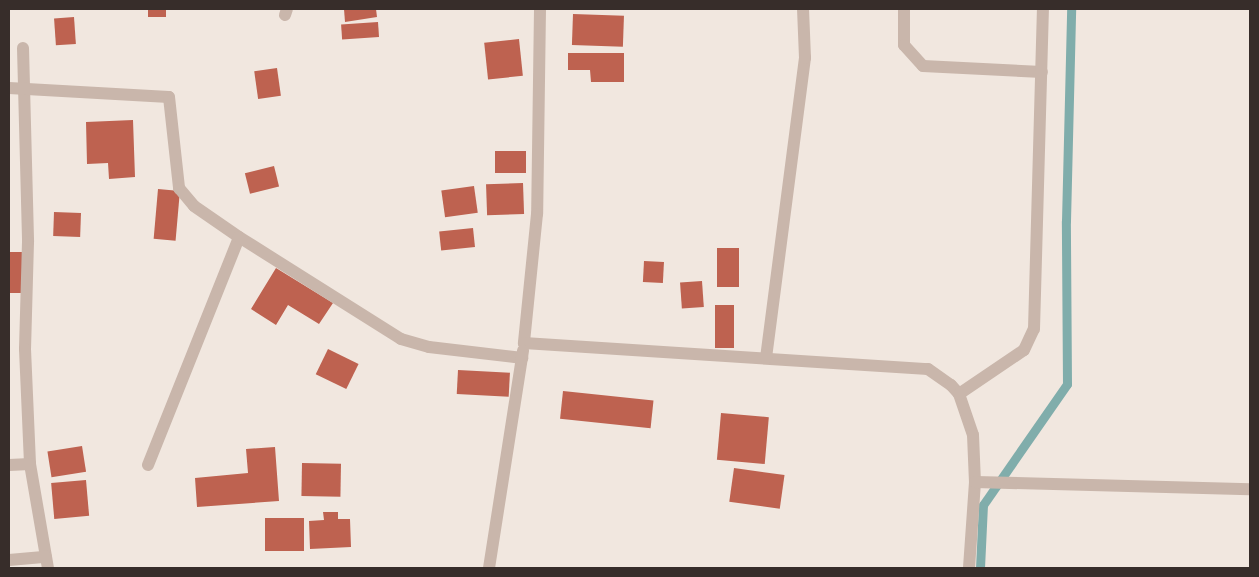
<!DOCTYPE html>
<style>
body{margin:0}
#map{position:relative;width:1259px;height:577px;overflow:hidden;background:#f1e7df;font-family:"Work Sans",sans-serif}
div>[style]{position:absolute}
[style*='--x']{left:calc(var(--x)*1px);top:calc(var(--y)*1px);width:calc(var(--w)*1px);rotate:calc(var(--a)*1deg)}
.stream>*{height:9px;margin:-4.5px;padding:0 4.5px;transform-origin:4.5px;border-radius:4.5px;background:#80adab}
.building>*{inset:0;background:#be6250;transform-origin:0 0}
.minor>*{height:12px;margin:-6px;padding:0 6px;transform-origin:6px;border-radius:6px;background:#c9b6ab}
span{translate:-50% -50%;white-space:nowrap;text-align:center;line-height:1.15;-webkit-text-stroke:4.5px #f9f2eb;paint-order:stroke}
.frame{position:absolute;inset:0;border:10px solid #372d2a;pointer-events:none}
</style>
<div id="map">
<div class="stream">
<i style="--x:980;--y:568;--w:63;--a:-87.3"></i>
<i style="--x:983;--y:505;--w:147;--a:-55.2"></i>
<i style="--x:1067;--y:384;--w:163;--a:-90.4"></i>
<i style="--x:1066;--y:221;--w:212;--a:-88.6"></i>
</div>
<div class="building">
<i style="left:148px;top:9px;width:18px;height:8px"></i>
<i style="clip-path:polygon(344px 9px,376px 9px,377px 17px,345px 22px)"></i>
<i style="left:573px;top:14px;width:51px;height:31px;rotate:2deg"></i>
<i style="left:74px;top:17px;width:27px;height:20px;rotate:86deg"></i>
<i style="left:378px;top:22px;width:15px;height:37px;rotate:86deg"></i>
<i style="left:519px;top:39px;width:37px;height:35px;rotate:84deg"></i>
<i style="clip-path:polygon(568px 53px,624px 53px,624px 82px,591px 82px,590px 70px,568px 70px)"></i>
<i style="left:277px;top:68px;width:28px;height:23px;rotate:82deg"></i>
<i style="clip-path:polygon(133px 120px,135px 177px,109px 179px,108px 163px,87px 164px,86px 122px)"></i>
<i style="left:526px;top:151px;width:22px;height:31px;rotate:90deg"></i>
<i style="left:274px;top:166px;width:21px;height:30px;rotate:76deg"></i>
<i style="left:523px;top:183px;width:31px;height:37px;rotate:88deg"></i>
<i style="left:474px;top:186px;width:27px;height:33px;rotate:82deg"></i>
<i style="left:158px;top:189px;width:22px;height:50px;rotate:5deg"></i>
<i style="left:54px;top:212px;width:27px;height:24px;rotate:2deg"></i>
<i style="left:473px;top:228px;width:19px;height:34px;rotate:84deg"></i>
<i style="left:717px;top:248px;width:22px;height:39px"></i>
<i style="left:9px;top:252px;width:13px;height:41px"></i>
<i style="left:644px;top:261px;width:20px;height:21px;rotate:3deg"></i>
<i style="clip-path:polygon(276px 268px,333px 303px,319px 324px,288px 305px,276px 325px,251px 309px)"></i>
<i style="left:702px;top:281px;width:26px;height:22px;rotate:86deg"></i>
<i style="left:715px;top:305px;width:19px;height:43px"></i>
<i style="left:328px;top:349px;width:34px;height:28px;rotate:26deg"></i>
<i style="left:458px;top:370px;width:52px;height:24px;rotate:3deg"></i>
<i style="left:563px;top:391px;width:91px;height:28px;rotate:6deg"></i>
<i style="left:721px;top:413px;width:48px;height:47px;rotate:5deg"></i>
<i style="left:82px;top:446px;width:26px;height:35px;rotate:81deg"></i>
<i style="clip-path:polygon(275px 447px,279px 501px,197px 507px,195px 478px,248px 473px,246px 449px)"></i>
<i style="left:302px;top:463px;width:39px;height:33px;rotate:1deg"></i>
<i style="left:734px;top:468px;width:51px;height:34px;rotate:8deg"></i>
<i style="left:86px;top:480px;width:36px;height:35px;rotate:85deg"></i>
<i style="clip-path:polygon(323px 512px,338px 512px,338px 519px,350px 519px,351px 547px,310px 549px,309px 521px,324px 520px)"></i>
<i style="left:265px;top:518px;width:39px;height:33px"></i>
</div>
<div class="minor">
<i style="--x:540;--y:9;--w:205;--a:90.8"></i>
<i style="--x:537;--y:214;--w:130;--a:95.8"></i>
<i style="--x:524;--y:343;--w:405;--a:3.7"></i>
<i style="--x:928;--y:369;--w:28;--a:35"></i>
<i style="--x:951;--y:385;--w:12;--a:48"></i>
<i style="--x:959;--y:394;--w:43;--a:71.1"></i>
<i style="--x:973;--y:435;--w:47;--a:87.6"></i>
<i style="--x:975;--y:482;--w:86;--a:94"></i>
<i style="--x:904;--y:9;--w:36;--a:90"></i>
<i style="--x:904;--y:45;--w:28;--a:48"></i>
<i style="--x:923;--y:66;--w:119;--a:2.9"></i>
<i style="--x:285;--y:15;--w:6;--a:-72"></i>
<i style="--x:23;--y:48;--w:194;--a:88.5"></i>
<i style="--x:28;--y:242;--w:107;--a:91.6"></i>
<i style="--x:25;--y:349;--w:115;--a:87.5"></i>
<i style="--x:30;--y:464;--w:106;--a:80.2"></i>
<i style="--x:9;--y:88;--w:160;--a:3.2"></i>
<i style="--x:169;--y:97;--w:92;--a:83.7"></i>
<i style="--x:179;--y:188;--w:23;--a:50"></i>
<i style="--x:194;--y:206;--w:55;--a:34.6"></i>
<i style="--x:766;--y:358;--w:303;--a:-82.6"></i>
<i style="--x:805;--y:58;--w:49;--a:-92.3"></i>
<i style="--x:959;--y:394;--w:78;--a:-34.1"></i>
<i style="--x:1024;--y:350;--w:23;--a:-65"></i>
<i style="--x:1034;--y:329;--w:320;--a:-88.4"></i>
<i style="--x:9;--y:465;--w:21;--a:-3"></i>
<i style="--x:148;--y:465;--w:245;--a:-68.2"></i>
<i style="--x:239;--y:237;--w:191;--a:32.2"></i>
<i style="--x:401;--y:339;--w:29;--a:16"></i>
<i style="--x:429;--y:347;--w:94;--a:6.7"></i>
<i style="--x:975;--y:482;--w:275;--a:1.5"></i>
<i style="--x:9;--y:560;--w:37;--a:-5"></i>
<i style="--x:489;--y:568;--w:220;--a:-81.1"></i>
</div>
<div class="frame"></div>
</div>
